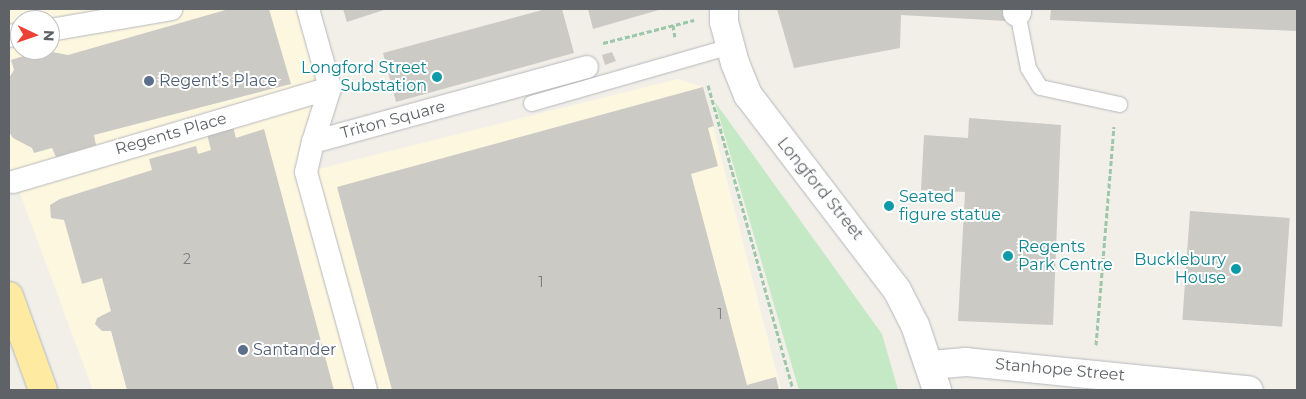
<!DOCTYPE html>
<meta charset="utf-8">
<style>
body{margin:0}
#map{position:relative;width:1306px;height:399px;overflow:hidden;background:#f1efe8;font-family:Montserrat,sans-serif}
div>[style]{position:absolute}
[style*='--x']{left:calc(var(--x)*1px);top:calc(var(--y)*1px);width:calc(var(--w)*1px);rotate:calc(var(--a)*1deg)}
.commercial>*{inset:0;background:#fef7e0}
.green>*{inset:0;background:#c5e8c5}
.building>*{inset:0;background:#cccac5;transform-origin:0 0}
.path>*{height:3px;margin-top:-1.5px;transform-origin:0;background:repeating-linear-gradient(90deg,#9cc7a9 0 5px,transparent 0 7.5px)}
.roads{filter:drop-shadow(0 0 1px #b5b8bc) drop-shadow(0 0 1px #b5b8bc)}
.service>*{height:15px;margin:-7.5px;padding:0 7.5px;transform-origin:7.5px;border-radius:7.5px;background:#fff}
.pedestrian>*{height:22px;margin:-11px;padding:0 11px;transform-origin:11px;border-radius:11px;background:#fff}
.minor>*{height:28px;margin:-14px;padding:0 14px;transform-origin:14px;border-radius:14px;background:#fff}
.trunk>*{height:28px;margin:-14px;padding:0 14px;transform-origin:14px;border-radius:14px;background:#feeaa1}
.dots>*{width:14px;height:14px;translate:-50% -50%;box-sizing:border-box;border:2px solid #fff;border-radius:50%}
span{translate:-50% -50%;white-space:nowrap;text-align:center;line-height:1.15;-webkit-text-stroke:4px #fff;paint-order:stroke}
.number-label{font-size:14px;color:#7a7d7f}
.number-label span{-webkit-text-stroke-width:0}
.culture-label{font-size:16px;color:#0d838f}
.right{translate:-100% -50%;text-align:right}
.left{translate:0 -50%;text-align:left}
.service-label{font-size:16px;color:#4e5e75}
.street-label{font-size:16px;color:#5f6368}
.frame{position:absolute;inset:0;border:10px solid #5f6368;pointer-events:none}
.north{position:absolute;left:10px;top:10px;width:50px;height:50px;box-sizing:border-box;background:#fff;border:1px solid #bfc1c3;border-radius:50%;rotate:93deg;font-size:14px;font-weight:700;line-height:20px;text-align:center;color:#5f6368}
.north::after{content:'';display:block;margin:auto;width:18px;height:22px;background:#ea4335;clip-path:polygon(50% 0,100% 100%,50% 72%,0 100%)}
</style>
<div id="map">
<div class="commercial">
<i style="clip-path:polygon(evenodd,9px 9px,308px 9px,330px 88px,306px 172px,678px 79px,703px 87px,781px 390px,93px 390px,9px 164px,9px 9px,20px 20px,50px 20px,50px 50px,20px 50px,20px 20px)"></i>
</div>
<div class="green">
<i style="clip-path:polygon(715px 102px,882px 334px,898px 390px,799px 390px)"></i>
</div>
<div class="building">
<i style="clip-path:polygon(229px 9px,269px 9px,291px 84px,94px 135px,96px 145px,56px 157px,52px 148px,34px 153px,32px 148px,13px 138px,9px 132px,9px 78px,14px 70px,11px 60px,42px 50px,68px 55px)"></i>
<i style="clip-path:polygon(343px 9px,387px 9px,347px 22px)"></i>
<i style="clip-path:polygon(546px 9px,562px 9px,574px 53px,396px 102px,383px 53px)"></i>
<i style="clip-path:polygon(588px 9px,662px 9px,593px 29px)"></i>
<i style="clip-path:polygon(777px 9px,1006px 9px,1006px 21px,901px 15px,900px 48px,794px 68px)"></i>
<i style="clip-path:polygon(1051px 9px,1297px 9px,1297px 31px,1050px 20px)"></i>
<i style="clip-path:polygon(612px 52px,616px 61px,605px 65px,602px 55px)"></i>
<i style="clip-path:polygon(703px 87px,714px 126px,708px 128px,718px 166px,691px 174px,747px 385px,776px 377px,779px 390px,392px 390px,337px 187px)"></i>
<i style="clip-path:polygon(969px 118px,1061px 125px,1053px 325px,958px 321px,965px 192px,921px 190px,924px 135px,968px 138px)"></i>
<i style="clip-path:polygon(233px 127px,236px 138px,264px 129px,334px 390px,127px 390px,111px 331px,102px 331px,95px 324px,97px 318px,111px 311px,102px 278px,82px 284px,64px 220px,51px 218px,50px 205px,60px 199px,152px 170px,149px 159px,196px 146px,198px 154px,211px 150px,207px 134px)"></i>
<i style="left:1190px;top:211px;width:100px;height:109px;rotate:4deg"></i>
</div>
<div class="path">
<i style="--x:673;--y:25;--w:12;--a:81"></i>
<i style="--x:603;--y:43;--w:94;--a:-14.2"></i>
<i style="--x:708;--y:85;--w:317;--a:74.4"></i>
<i style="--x:1096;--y:345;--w:219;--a:-85.3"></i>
</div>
<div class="roads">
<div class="service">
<i style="--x:1017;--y:12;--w:57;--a:78.9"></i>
<i style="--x:1028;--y:68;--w:22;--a:58"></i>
<i style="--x:1040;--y:87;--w:81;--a:12.1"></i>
<i style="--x:531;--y:103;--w:207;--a:-16"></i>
</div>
<div class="pedestrian">
<i style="--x:308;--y:9;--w:82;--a:74.4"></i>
<i style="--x:330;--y:88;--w:57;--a:107.5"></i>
<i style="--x:50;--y:30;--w:123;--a:-9.8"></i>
<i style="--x:9;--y:36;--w:11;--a:-10"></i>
<i style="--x:13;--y:182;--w:331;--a:-16.5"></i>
<i style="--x:366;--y:390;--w:226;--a:-105.4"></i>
<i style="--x:306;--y:172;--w:31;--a:-77"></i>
<i style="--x:313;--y:142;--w:284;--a:-15.3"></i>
</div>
<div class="minor">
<i style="--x:724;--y:9;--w:13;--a:90"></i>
<i style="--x:724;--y:22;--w:42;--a:75"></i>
<i style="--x:735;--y:63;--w:35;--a:68"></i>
<i style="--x:748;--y:95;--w:245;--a:52.6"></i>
<i style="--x:897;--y:290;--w:39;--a:63"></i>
<i style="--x:915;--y:325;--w:69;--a:71.3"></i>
<i style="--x:1017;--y:12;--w:3;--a:-90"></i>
<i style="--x:931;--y:365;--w:35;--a:-5"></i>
<i style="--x:966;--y:362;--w:284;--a:5.7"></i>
</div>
<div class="trunk">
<i style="--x:9;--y:296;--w:100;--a:70.1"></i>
</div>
</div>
<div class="dots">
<i style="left:437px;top:77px;background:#0f9aa8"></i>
<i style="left:149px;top:81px;background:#5c6f8a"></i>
<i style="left:889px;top:206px;background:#0f9aa8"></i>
<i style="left:1008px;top:256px;background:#0f9aa8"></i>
<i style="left:1236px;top:269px;background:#0f9aa8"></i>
<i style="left:243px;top:350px;background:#5c6f8a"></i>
</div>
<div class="number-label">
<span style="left:187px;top:259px">2</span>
<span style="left:541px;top:282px">1</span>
<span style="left:720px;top:314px">1</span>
</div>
<div class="culture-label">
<span class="right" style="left:427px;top:77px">Longford Street<br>Substation</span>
<span class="left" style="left:899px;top:206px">Seated<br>figure statue</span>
<span class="left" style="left:1018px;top:256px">Regents<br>Park Centre</span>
<span class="right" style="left:1226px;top:269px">Bucklebury<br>House</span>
</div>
<div class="service-label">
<span class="left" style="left:159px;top:81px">Regent’s Place</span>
<span class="left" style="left:253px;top:350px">Santander</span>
</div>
<div class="street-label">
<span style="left:393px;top:120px;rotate:-15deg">Triton Square</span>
<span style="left:171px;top:134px;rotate:-16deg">Regents Place</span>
<span style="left:820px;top:189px;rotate:51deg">Longford Street</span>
<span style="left:1060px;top:370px;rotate:5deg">Stanhope Street</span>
</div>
<div class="frame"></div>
<div class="north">N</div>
</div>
